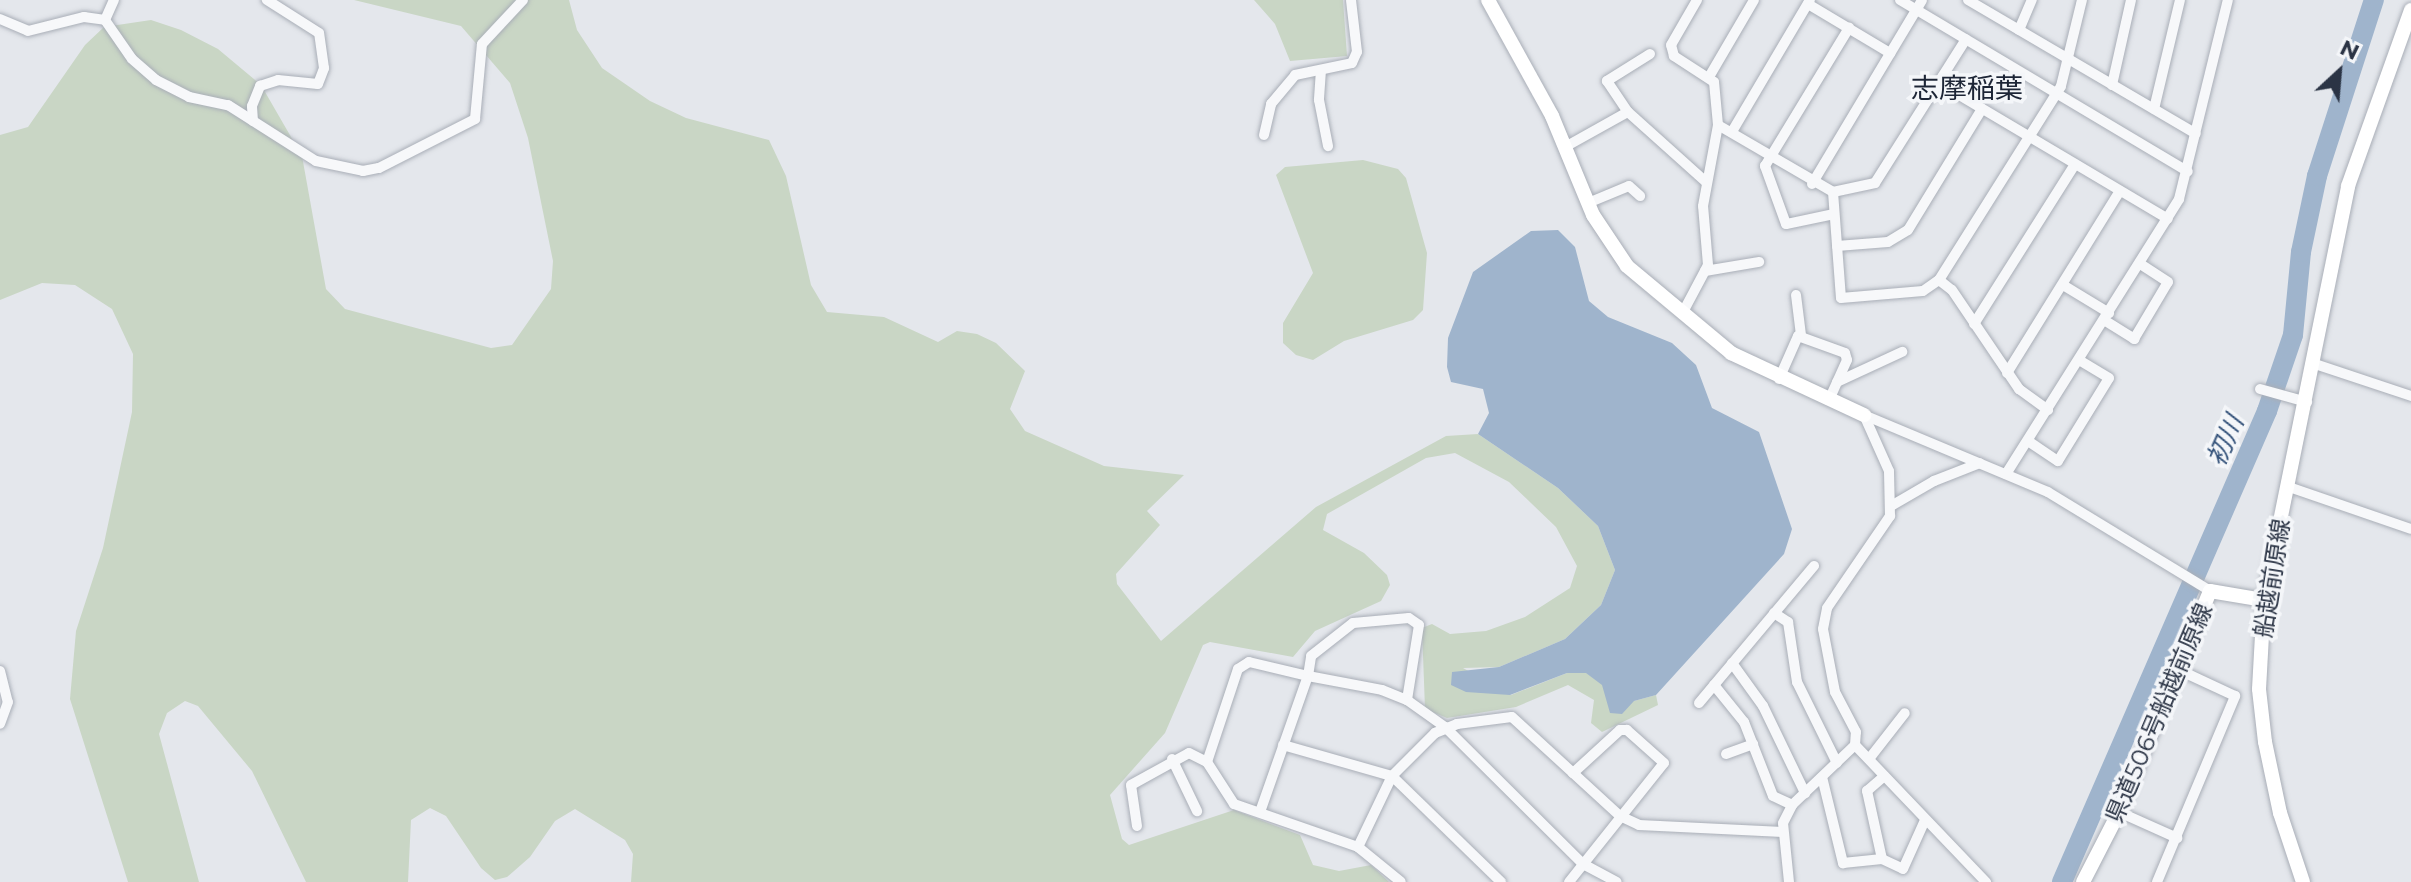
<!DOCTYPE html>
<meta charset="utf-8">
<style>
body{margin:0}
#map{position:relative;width:2411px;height:882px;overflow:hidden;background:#e4e7ec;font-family:Montserrat,"Noto Sans JP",sans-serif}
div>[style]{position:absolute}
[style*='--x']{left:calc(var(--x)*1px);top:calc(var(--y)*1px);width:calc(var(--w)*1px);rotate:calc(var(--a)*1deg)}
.green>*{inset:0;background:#c9d6c5}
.water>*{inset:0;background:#9fb4cc}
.river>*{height:20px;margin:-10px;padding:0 10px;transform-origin:10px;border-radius:10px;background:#9fb4cc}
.roads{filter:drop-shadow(0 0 2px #a9aeb7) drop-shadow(0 0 2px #a9aeb7)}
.street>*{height:10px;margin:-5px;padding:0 5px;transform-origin:5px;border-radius:5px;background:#f7f8fa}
.secondary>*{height:14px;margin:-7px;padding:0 7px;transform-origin:7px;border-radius:7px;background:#fff}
span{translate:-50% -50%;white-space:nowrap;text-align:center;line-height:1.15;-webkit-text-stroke:7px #f4f6f9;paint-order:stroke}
.street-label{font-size:24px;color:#2b3445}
.water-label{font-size:26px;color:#34527a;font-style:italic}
.quarter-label{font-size:28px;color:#1d2536}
.north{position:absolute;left:2299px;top:32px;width:80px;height:80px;-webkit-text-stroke:6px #f4f6f9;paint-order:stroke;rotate:26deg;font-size:22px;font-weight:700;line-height:32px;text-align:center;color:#2b3445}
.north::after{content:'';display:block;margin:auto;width:28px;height:36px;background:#2b3445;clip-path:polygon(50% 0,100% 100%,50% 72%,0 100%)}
</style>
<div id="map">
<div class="green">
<i style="clip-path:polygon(354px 0,569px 0,577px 30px,602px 68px,650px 101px,686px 118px,769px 140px,786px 176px,811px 285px,827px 312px,884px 317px,938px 342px,957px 331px,977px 334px,996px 343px,1025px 371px,1010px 409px,1025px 431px,1104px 466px,1184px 475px,1147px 511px,1160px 525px,1116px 574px,1117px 584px,1161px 641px,1316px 507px,1446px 436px,1478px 434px,1558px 488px,1598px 526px,1615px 570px,1601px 605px,1565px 639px,1499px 667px,1463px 668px,1511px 695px,1567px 673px,1587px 673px,1634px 701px,1656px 695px,1658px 705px,1602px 732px,1591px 723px,1594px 700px,1568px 685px,1516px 707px,1447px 718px,1425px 709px,1422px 628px,1432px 624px,1450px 634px,1486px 631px,1525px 617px,1570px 588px,1577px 566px,1556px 527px,1509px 482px,1455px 453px,1426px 458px,1327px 514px,1323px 530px,1364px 553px,1387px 575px,1390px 585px,1381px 601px,1315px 631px,1293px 657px,1210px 642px,1203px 645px,1165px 733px,1110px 795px,1122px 839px,1129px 845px,1234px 810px,1300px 835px,1313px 865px,1339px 871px,1371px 865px,1389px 882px,631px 882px,633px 854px,625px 840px,575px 809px,555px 821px,530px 857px,507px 877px,495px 880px,481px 868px,446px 816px,430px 808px,411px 820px,408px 882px,306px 882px,252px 771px,198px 706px,185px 701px,167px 713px,159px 734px,199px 882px,128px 882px,70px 699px,76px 631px,103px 548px,132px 412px,133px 354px,112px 309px,75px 285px,42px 283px,0 300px,0 135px,28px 127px,85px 45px,104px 27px,151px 20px,181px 30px,218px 49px,261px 85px,302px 156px,326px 289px,345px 309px,491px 348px,512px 345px,551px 289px,553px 261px,528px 138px,510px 83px,461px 26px)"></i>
<i style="clip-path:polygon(1254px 0,1343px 0,1347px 56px,1290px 61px,1275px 24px)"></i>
<i style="clip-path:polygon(1363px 160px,1398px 169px,1406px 178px,1427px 253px,1423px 310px,1413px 320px,1344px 341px,1313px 360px,1296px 355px,1283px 343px,1283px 323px,1313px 273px,1276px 175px,1285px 167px)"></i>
</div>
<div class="water">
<i style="clip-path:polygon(1558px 230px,1575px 247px,1589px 301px,1608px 317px,1672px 343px,1696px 365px,1712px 408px,1759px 432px,1792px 529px,1784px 554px,1656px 695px,1634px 701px,1622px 714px,1610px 713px,1602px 685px,1586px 673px,1567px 673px,1510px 695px,1466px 692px,1451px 685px,1452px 672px,1499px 667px,1565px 639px,1601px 605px,1615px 570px,1598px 526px,1558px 488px,1478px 434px,1489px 413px,1483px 389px,1451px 382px,1447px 367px,1448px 338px,1473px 272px,1531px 231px)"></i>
</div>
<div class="river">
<i style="--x:2062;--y:882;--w:514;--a:-66.48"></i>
<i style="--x:2267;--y:411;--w:80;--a:-71.1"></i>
<i style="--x:2293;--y:335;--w:83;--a:-84.5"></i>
<i style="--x:2301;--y:252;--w:78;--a:-78.1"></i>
<i style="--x:2317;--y:176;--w:185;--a:-72.1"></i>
</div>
<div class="roads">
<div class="street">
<i style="--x:1900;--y:0;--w:335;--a:30.8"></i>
<i style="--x:1968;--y:0;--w:264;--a:30.4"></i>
<i style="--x:1808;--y:4;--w:96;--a:30.9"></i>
<i style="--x:0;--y:19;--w:30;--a:23"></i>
<i style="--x:28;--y:31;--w:58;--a:-14"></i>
<i style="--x:84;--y:17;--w:21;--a:8"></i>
<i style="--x:105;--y:20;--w:47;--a:55.3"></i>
<i style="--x:132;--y:59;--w:32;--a:41"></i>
<i style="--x:156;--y:80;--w:37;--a:27"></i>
<i style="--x:189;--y:97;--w:40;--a:12"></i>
<i style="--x:228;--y:105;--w:104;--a:32.5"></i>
<i style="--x:316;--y:161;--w:48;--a:12"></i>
<i style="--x:363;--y:171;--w:16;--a:-11"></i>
<i style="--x:379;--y:168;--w:108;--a:-27"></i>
<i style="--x:475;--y:119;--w:75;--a:-84.7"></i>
<i style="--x:482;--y:44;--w:60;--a:-47"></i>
<i style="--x:105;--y:20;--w:22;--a:-66"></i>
<i style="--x:2019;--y:30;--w:33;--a:-67"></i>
<i style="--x:1650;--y:54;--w:51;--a:147.9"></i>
<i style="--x:1607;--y:81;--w:37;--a:56"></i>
<i style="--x:1628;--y:112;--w:105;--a:41.9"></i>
<i style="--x:1321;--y:70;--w:30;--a:94"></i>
<i style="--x:1319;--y:100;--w:47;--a:78.9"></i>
<i style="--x:1709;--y:77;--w:89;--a:-59.7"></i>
<i style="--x:1939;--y:83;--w:266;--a:30.7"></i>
<i style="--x:2112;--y:85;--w:87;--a:-77.4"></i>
<i style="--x:2154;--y:109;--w:112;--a:-76.6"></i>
<i style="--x:253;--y:121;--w:15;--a:-94"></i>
<i style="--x:252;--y:106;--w:22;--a:-68"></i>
<i style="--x:260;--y:86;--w:19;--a:-18"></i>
<i style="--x:278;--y:80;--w:40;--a:5.7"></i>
<i style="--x:318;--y:84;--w:17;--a:-69"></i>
<i style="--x:324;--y:68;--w:35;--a:-98"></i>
<i style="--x:319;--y:33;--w:62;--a:-147.6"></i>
<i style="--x:1718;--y:125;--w:133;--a:30.2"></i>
<i style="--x:1833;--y:192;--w:106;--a:85.7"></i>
<i style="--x:1841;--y:298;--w:82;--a:-4.9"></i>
<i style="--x:1923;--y:291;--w:19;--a:-35"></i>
<i style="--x:1939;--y:280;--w:229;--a:-57.8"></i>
<i style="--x:2061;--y:86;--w:89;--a:-76.3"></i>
<i style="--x:1733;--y:130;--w:151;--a:-59.4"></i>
<i style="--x:1264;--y:135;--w:32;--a:-77"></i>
<i style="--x:1271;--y:104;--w:38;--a:-50"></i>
<i style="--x:1295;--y:75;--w:58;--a:-11.9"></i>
<i style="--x:1352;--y:63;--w:12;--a:-66"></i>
<i style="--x:1357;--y:52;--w:52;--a:-96.6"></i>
<i style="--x:1565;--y:147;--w:72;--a:-29.1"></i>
<i style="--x:1812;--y:184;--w:214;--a:-59.1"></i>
<i style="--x:1833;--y:192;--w:43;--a:-12.1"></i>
<i style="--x:1875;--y:183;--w:170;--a:-57.7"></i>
<i style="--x:1588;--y:203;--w:44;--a:-22.5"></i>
<i style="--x:1629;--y:186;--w:15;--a:42"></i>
<i style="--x:1834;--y:214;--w:49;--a:168.2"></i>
<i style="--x:1786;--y:224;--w:62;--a:-109.9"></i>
<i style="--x:1765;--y:166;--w:162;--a:-58.7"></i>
<i style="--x:1837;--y:246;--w:51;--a:-4.5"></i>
<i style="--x:1888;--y:242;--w:23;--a:-31"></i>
<i style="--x:1908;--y:230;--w:142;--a:-58.6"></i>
<i style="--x:1705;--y:271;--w:55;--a:-9.5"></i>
<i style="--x:1939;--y:280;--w:16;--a:38"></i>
<i style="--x:1952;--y:290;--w:120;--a:55.9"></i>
<i style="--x:2019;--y:389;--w:36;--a:36"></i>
<i style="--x:2063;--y:285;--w:54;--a:31.3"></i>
<i style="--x:1796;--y:295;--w:40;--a:82.9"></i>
<i style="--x:1682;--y:314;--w:55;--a:-62"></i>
<i style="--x:1708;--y:265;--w:59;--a:-94.8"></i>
<i style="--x:1703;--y:206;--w:82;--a:-79.5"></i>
<i style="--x:1718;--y:125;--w:43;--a:-95.3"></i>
<i style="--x:1714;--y:82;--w:48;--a:-147"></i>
<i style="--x:1674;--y:56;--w:11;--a:-105"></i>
<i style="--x:1671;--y:45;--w:52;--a:-60"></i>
<i style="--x:2104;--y:320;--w:36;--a:32"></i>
<i style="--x:2134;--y:339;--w:66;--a:-59.2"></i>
<i style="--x:2168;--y:282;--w:33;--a:-147"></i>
<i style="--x:1974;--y:324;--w:189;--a:-57.7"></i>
<i style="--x:2315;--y:364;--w:101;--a:18.4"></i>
<i style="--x:2007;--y:373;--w:214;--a:-58.2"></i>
<i style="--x:1779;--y:379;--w:47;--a:-66.2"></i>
<i style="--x:1798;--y:336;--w:50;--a:19.9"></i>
<i style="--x:1845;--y:353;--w:7;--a:74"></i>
<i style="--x:1847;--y:360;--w:44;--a:114.2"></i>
<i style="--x:1837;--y:382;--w:72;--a:-24.8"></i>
<i style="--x:2260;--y:389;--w:49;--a:15.5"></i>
<i style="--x:1864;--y:415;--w:199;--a:22.7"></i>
<i style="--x:2048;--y:492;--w:190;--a:31.4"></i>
<i style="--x:2028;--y:441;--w:36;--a:34"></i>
<i style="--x:2058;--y:461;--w:97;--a:-58.4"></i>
<i style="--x:2109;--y:378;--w:35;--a:-149"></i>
<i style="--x:2006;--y:474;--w:325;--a:-57.8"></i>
<i style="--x:2179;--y:199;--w:205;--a:-76.2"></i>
<i style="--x:2289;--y:487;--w:129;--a:19"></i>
<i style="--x:1891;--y:506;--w:50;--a:-30.2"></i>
<i style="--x:1934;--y:481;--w:49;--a:-21.4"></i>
<i style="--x:1774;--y:613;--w:17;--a:33"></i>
<i style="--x:1788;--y:622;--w:61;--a:81.5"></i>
<i style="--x:1797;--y:682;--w:90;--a:63.7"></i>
<i style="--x:1732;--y:663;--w:53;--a:54.2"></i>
<i style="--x:1763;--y:706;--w:97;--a:64.2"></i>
<i style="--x:0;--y:671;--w:32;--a:76"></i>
<i style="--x:8;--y:702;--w:23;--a:110"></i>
<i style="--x:1714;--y:685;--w:48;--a:51"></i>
<i style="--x:1744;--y:722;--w:79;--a:68.6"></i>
<i style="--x:1773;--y:796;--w:21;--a:25"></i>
<i style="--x:1699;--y:703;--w:179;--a:-50"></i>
<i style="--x:1283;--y:745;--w:113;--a:15.9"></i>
<i style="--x:1392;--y:776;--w:152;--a:44.2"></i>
<i style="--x:1855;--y:745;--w:190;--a:46.3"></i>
<i style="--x:1726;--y:754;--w:29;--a:-20"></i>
<i style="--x:1172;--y:759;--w:58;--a:64.3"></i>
<i style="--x:1869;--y:759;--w:58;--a:-52"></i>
<i style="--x:1207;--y:762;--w:98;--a:-71.6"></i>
<i style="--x:1238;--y:669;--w:13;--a:-32"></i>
<i style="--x:1249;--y:662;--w:61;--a:13.3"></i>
<i style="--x:1308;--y:676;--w:20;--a:-81"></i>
<i style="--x:1311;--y:656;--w:53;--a:-38.2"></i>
<i style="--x:1353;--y:623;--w:56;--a:-5.1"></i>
<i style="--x:1409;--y:618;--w:12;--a:35"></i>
<i style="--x:1419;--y:625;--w:76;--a:99.1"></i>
<i style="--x:1822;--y:777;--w:89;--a:76.3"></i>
<i style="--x:1843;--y:863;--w:39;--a:-6"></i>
<i style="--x:1882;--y:859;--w:23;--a:25"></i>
<i style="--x:1903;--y:869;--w:54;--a:-65.8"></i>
<i style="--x:1260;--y:812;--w:144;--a:-70.6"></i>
<i style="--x:1308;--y:676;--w:75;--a:10.7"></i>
<i style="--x:1382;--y:690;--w:27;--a:22"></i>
<i style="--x:1407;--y:700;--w:47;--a:35.4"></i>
<i style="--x:1445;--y:727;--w:194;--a:44.8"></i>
<i style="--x:1583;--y:864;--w:38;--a:28"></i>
<i style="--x:2119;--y:812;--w:64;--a:24.1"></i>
<i style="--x:1137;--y:826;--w:41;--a:-98.3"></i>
<i style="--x:1131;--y:785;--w:66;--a:-28.9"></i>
<i style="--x:1189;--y:753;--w:20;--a:27"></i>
<i style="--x:1207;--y:762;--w:50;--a:57.3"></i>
<i style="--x:1234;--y:804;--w:131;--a:19.1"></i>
<i style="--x:1358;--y:847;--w:55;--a:39.1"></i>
<i style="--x:1358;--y:847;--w:79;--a:-64.4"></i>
<i style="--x:1392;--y:776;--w:61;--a:-45"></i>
<i style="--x:1435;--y:733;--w:24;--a:-22"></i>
<i style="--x:1457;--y:724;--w:55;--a:-7.3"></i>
<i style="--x:1512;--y:717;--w:147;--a:42.5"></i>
<i style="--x:1620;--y:816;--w:21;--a:25"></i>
<i style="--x:1639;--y:825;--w:144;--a:2.8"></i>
<i style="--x:1882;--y:859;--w:70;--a:-102.4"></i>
<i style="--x:1867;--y:791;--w:23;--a:-41"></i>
<i style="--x:1569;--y:882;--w:152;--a:-51.4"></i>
<i style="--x:1664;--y:763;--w:50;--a:-138.3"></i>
<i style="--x:1627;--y:730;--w:7;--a:180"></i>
<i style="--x:1620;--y:730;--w:64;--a:137.5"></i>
<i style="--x:1789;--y:882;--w:59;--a:-95.8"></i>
<i style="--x:1783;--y:823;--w:20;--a:-63"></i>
<i style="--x:1792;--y:805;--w:87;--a:-43.6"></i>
<i style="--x:1855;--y:745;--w:13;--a:-86"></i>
<i style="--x:1856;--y:732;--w:45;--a:-117.7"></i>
<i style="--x:1835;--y:692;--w:64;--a:-100.8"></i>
<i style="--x:1823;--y:629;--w:21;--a:-79"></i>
<i style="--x:1827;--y:608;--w:112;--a:-55.6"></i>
<i style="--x:1890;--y:516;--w:45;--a:-91.3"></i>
<i style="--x:1889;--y:471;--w:61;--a:-114.1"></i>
<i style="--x:2157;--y:882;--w:202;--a:-67.2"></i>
<i style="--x:2235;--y:696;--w:62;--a:-155.1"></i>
</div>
<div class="secondary">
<i style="--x:1488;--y:0;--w:132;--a:61.1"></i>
<i style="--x:1552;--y:116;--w:107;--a:67.5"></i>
<i style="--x:1593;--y:215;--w:61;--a:56.3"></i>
<i style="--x:1627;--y:266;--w:136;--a:39.9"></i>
<i style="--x:1731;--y:353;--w:147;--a:25"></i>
<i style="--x:2083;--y:882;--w:79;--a:-62.8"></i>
<i style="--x:2119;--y:812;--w:239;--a:-67.6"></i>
<i style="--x:2210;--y:591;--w:55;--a:9.5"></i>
<i style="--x:2303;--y:882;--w:73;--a:-108.4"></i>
<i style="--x:2280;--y:813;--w:73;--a:-101.9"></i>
<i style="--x:2265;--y:742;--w:53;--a:-96.5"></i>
<i style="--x:2259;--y:689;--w:89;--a:-86.8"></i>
<i style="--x:2264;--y:600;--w:422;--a:-78.5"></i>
<i style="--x:2348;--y:186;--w:187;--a:-70.3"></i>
</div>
</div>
<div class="street-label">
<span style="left:2272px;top:578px;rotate:-81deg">船越前原線</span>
<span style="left:2159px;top:713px;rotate:-67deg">県道506号船越前原線</span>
</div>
<div class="water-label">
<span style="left:2226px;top:441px;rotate:-66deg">初川</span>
</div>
<div class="quarter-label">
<span style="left:1967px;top:88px">志摩稲葉</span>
</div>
<div class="north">N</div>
</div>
